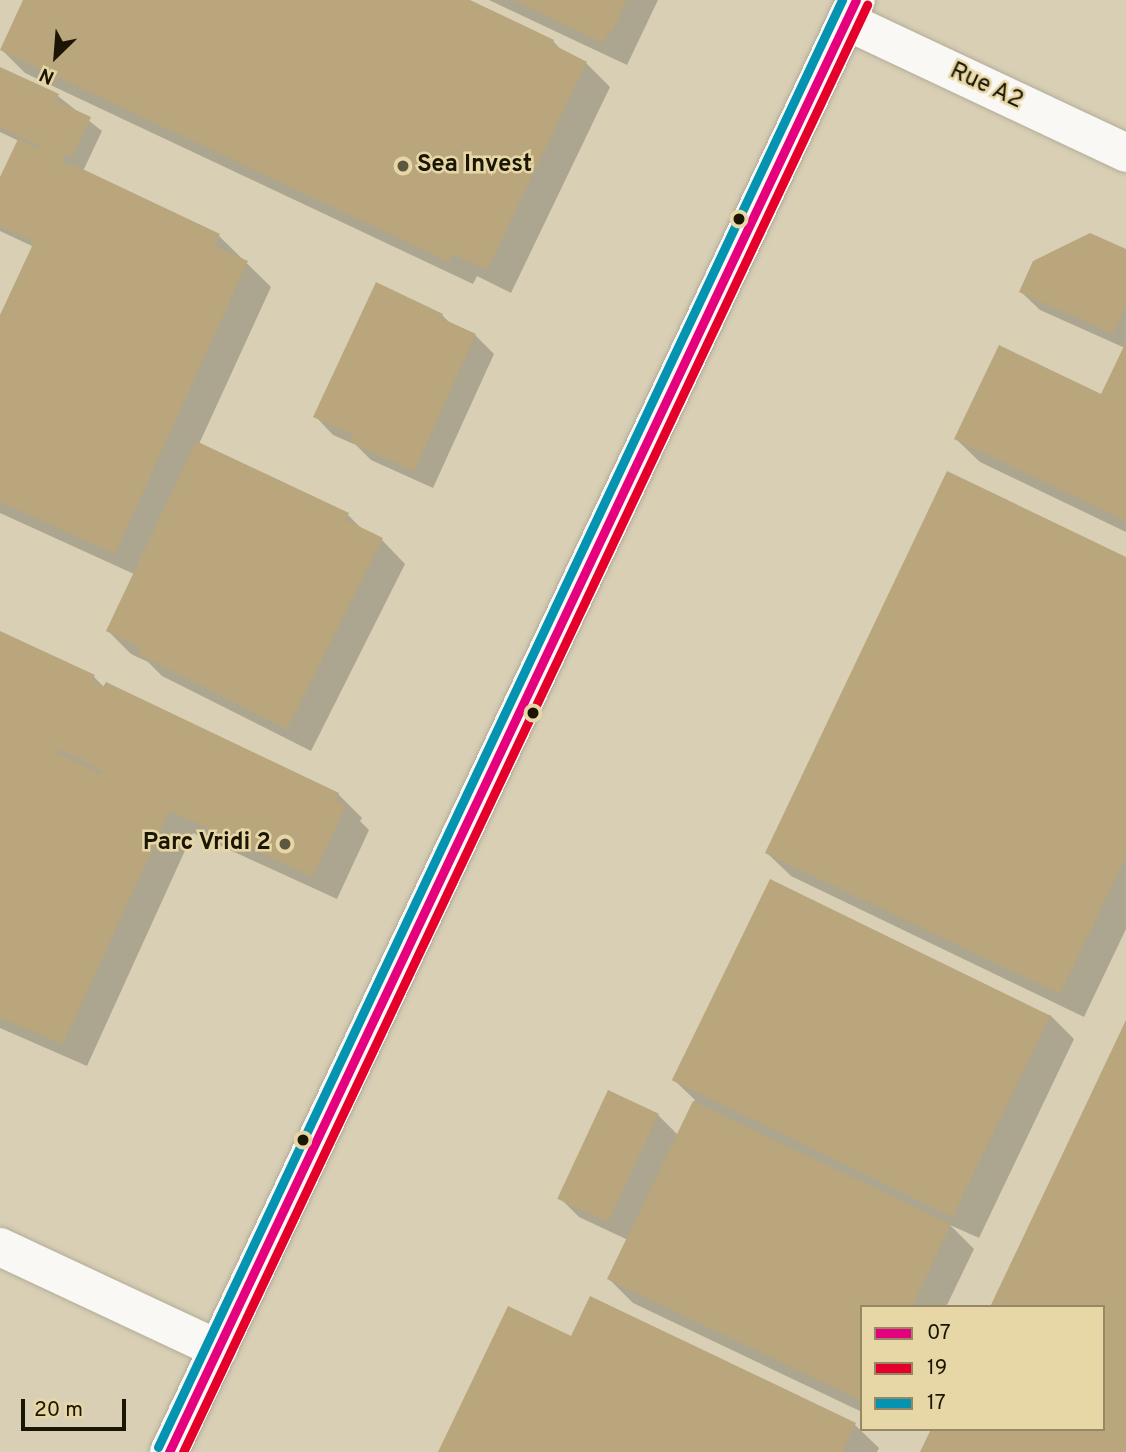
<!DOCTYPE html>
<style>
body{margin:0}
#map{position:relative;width:1126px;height:1452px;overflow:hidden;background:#d8cfb5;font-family:Overpass,sans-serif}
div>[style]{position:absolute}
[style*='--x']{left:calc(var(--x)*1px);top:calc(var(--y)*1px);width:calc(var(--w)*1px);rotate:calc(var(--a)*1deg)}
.shadow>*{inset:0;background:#0003}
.building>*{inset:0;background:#b9a67d;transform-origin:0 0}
.roads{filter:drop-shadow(0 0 2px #b3ac97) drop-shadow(0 0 2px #b3ac97)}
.minor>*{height:38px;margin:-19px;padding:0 19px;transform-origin:19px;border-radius:19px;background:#f9f8f4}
.major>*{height:38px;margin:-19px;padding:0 19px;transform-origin:19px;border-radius:19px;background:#f9f8f4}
.bus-1>*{height:9px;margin:-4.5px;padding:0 4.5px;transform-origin:4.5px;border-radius:4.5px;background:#e5007d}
.bus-2>*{height:9px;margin:-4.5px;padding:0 4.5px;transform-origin:4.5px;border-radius:4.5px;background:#e4002b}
.bus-3>*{height:9px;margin:-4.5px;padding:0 4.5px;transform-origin:4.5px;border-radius:4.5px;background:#0493b0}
.dots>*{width:19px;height:19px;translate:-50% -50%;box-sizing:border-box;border:4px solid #e7d7a6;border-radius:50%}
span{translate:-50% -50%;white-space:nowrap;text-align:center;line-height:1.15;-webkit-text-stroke:5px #e7d7a6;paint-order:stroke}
.street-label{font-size:24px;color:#1b1503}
.poi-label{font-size:24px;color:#1b1503;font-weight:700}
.left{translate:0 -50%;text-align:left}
.right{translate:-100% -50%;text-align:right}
.legend{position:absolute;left:860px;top:1305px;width:245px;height:126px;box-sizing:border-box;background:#e7d7a6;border:2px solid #958965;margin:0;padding:9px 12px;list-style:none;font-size:21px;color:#1b1503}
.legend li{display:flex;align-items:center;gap:14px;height:35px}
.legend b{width:35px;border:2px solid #958965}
.north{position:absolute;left:21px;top:21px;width:70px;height:70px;-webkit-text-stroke:5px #e7d7a6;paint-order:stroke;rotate:205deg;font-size:19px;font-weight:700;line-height:28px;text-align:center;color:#1b1503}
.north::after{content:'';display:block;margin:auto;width:24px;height:32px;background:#1b1503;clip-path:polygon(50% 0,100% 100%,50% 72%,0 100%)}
.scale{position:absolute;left:21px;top:1399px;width:105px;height:32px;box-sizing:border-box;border:4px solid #1b1503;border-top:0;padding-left:9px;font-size:21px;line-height:24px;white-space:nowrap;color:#1b1503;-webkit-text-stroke:5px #e7d7a6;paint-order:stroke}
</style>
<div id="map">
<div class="shadow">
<i style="clip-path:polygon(25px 0,466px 0,553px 41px,564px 53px,586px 63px,610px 87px,511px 293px,477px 276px,473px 284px,25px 73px,2px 50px)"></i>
<i style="clip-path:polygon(489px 0,658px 0,627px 65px)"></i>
<i style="clip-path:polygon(0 69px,58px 96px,102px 131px,83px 171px,218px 235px,271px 287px,199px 444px,348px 515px,365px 532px,382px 540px,405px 564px,311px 751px,162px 676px,148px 662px,131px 654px,108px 631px,134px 574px,0 513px,0 319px,34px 247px,0 231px,0 181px,19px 141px,0 132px)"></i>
<i style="clip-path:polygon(1126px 251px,1126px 532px,980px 462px,956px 439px,1102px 396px,1125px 348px,1040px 310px,1021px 292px)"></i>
<i style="clip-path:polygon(442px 315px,451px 324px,475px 335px,494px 354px,433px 488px,371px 460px,356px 445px,333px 435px,315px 416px)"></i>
<i style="clip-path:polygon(1126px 559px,1126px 929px,1084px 1017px,791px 876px,767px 853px)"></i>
<i style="clip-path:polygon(0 633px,94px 677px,105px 688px,338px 794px,362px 818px,360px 821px,369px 830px,337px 899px,193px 833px,87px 1066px,0 1028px)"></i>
<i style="clip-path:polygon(1050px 1015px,1074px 1039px,979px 1238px,950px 1225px,974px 1249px,946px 1307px,862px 1307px,862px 1412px,633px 1303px,609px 1279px,628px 1240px,579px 1217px,561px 1199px,658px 1115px,678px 1135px,695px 1100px,675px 1081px)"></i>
<i style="clip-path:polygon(572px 1338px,855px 1425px,879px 1448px,877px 1452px,440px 1452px)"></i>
</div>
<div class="building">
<i style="clip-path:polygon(23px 0,470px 0,554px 40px,552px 44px,587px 62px,487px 270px,453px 254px,449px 262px,0 50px)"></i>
<i style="clip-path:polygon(513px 0,627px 0,612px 32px,609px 31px,603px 43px)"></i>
<i style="clip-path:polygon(0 67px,59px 94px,56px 101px,91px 117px,72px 157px,64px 154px,61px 162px,70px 166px,72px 164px,220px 234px,214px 246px,248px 261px,115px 554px,0 502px,0 315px,34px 242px,0 226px,0 177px,18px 139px,36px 148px,39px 142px,35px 144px,0 127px)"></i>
<i style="clip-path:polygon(1090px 233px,1126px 249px,1126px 305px,1113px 334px,1019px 292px,1033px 261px)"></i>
<i style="clip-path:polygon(376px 282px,443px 314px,441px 318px,476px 334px,414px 471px,350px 442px,353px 435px,313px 417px)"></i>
<i style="clip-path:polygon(1126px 342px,1126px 521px,954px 439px,999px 345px,1101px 394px)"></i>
<i style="clip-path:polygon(196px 441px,349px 513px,346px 520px,383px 538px,287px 729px,136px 653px,140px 647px,106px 631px)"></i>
<i style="clip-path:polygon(947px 471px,1126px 557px,1126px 857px,1060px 994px,765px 853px)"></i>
<i style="clip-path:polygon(evenodd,0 631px,95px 675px,92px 681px,103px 687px,106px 682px,339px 793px,336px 800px,346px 805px,313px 877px,170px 811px,63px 1044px,0 1018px,0 631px,60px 749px,102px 771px,101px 774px,58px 753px,60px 749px)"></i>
<i style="left:770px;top:879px;width:312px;height:224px;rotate:26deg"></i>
<i style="clip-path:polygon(1126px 1020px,1126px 1452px,920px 1452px,931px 1429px,1103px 1429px,1103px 1307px,990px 1307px)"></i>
<i style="left:608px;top:1090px;width:56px;height:120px;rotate:25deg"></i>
<i style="clip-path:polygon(693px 1101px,951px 1224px,912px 1307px,862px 1307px,862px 1401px,607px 1279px)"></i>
<i style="clip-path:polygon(590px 1296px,856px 1423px,842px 1452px,438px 1452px,508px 1306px,571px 1336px)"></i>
</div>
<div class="roads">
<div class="minor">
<i style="--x:846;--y:21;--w:310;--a:25.2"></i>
<i style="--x:0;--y:1247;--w:241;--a:25.1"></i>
</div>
<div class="major">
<i style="--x:169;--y:1452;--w:1606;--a:-64.68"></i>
</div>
</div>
<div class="bus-1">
<i style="--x:169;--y:1452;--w:1606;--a:-64.68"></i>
</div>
<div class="bus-2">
<i style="--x:183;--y:1452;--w:1601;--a:-64.7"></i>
</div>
<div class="bus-3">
<i style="--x:158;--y:1447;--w:1601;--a:-64.7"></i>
</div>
<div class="dots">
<i style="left:403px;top:166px;background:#5d5641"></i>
<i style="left:739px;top:219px;background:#1b1503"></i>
<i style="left:533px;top:713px;background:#1b1503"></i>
<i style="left:285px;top:844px;background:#5d5641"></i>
<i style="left:303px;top:1140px;background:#1b1503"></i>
</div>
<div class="street-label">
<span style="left:986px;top:87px;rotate:25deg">Rue A2</span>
</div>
<div class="poi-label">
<span class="left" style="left:417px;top:166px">Sea Invest</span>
<span class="right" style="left:271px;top:844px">Parc Vridi 2</span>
</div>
<ul class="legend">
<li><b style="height:9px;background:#e5007d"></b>07</li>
<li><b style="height:9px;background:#e4002b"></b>19</li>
<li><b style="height:9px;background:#0493b0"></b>17</li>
</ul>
<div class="north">N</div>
<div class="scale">20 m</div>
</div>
